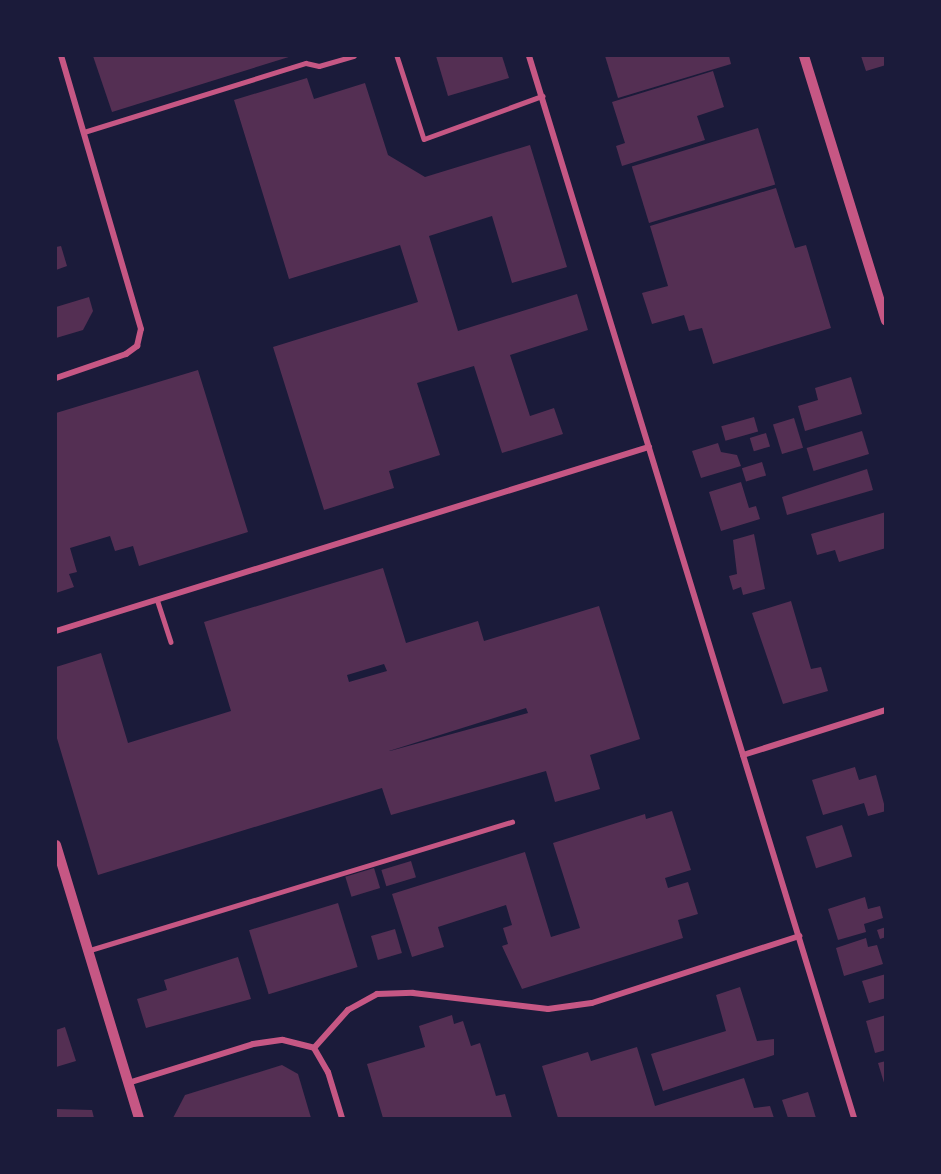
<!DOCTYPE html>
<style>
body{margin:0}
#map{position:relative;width:941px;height:1174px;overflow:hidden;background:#1b1b3a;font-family:Helvetica,sans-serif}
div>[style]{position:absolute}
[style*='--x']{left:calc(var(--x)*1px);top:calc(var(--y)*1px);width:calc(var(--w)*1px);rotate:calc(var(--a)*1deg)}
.building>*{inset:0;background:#542f53;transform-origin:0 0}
.service>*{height:4.5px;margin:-2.25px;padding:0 2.25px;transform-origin:2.25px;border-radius:2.25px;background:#c65784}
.minor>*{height:6px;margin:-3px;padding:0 3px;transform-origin:3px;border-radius:3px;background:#c65784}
.tertiary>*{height:10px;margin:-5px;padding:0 5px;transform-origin:5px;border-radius:5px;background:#c65784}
span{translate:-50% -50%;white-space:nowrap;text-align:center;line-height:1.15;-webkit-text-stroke:4.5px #1b1b3a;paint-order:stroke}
.frame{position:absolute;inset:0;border:57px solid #1b1b3a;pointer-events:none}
</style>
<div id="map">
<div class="building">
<i style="clip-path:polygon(93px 56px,292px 56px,112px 112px)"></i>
<i style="clip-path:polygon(436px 56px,502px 56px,509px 78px,448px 96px)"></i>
<i style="clip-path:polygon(605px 56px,729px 56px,731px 64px,618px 98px)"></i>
<i style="clip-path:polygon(861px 56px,886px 56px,886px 65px,866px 71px)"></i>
<i style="clip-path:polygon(713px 71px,724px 107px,697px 116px,705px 140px,622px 166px,616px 146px,625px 143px,612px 102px)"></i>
<i style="clip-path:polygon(307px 78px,314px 99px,365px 83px,388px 155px,425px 177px,530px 145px,567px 267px,512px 283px,492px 216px,429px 236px,458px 331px,577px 294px,588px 330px,510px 355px,530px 416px,554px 408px,563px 434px,502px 453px,474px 366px,417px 383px,440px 455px,389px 471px,394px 488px,324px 510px,273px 347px,418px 302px,400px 245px,289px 279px,234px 100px)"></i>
<i style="left:758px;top:128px;width:59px;height:132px;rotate:73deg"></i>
<i style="clip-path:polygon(776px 188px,795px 248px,806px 245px,831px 328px,713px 364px,702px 328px,689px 331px,684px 315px,652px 324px,642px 293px,668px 286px,650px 226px)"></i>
<i style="clip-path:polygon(61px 246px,67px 266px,56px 270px,56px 247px)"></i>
<i style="clip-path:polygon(89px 297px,93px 311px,83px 330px,56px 338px,56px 307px)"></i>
<i style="clip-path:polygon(198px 370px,248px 532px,139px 566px,133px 546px,115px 551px,110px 536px,70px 548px,77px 572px,69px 574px,74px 587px,56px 593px,56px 413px)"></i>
<i style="clip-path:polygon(851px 377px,862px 414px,805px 431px,798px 406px,818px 400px,815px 388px)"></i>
<i style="left:754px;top:417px;width:15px;height:34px;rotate:74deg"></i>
<i style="left:794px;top:418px;width:31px;height:22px;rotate:73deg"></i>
<i style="left:862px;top:431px;width:24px;height:58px;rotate:73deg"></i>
<i style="left:766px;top:433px;width:14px;height:17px;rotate:73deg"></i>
<i style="clip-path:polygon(718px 443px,721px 452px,737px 455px,741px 466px,701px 478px,692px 451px)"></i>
<i style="left:762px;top:462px;width:14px;height:21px;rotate:73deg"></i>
<i style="clip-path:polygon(867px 469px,873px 490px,787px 515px,782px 497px)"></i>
<i style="clip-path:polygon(741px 482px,749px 508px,756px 506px,760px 519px,721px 531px,709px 492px)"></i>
<i style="clip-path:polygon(886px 512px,886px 548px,839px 562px,835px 550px,817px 555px,811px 534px)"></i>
<i style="clip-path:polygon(754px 534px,765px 589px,743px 595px,741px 587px,733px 590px,729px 576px,737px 574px,733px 540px)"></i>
<i style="clip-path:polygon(evenodd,383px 568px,406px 643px,478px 621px,484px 641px,599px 606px,640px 739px,590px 755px,600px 789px,555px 802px,546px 771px,391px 815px,382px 788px,98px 875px,56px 735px,56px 667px,101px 653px,128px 743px,231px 711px,204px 622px,383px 568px,384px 664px,387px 671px,349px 682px,347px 675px,384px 664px,383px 568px,526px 708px,528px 713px,390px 751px,389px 751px,526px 708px)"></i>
<i style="clip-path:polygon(791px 601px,811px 669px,821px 667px,828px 691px,783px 704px,752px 613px)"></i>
<i style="clip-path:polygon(855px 767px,859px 780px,876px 775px,886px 811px,868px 816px,864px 803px,823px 815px,812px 780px)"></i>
<i style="clip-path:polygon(672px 811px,691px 870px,665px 878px,668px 888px,688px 882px,698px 914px,678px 920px,683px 938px,522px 989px,502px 946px,508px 944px,503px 928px,512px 925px,506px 905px,438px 927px,444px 947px,412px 957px,392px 894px,525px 852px,551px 937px,580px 928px,553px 843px,645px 814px,646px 819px)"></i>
<i style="left:842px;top:825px;width:33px;height:38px;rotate:72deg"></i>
<i style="left:411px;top:861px;width:17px;height:31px;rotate:73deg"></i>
<i style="left:374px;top:868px;width:21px;height:30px;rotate:73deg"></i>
<i style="clip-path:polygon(865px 897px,868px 909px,880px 906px,883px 918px,864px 924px,866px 932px,838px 940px,828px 909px)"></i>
<i style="left:338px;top:903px;width:67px;height:93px;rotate:73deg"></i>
<i style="clip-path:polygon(886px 927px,886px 937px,880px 939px,877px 930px)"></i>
<i style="left:395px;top:929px;width:25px;height:25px;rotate:74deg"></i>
<i style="clip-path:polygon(866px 938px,868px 947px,877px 945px,883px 964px,844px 976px,836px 948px)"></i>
<i style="clip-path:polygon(238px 957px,251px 999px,146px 1028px,137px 999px,167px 990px,164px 980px)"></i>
<i style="clip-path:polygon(886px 974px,886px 998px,869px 1003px,862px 981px)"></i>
<i style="clip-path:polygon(740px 987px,757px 1041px,774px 1039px,774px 1055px,663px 1091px,651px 1054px,726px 1031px,716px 995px)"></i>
<i style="clip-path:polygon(452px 1015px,454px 1024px,463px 1021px,471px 1046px,480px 1043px,496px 1096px,505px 1094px,512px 1118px,383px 1118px,367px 1064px,425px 1047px,419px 1026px)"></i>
<i style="clip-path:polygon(886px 1015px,886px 1050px,875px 1053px,866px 1021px)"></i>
<i style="clip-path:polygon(65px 1027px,76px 1061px,56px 1067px,56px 1030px)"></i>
<i style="clip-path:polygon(637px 1047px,655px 1106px,744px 1078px,754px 1108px,770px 1106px,774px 1118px,558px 1118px,542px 1066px,588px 1052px,591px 1061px)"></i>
<i style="clip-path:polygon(886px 1061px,886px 1086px,885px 1086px,878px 1063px)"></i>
<i style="clip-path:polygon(282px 1065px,298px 1074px,311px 1118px,173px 1118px,185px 1095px)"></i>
<i style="clip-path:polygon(808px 1092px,816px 1118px,788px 1118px,782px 1100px)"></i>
<i style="clip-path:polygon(56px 1109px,92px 1110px,94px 1118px,56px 1118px)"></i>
</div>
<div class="service">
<i style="--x:397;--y:56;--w:87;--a:72"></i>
<i style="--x:424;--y:139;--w:126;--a:-20"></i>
<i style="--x:84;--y:132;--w:232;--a:-17.3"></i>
<i style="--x:306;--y:63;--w:13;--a:13"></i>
<i style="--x:319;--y:66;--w:36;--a:-16"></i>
<i style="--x:157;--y:599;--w:45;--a:72"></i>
<i style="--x:90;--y:950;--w:441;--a:-16.9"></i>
</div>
<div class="minor">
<i style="--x:529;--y:56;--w:1111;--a:72.98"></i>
<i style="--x:56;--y:378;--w:74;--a:-18.9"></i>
<i style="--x:126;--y:354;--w:14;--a:-36"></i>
<i style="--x:137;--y:346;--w:17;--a:-77"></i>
<i style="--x:141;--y:329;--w:284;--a:-106.3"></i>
<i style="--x:56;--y:631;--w:621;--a:-17.24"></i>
<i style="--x:743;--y:755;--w:150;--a:-17.5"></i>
<i style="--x:314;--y:1048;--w:51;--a:-48.2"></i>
<i style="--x:348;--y:1010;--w:33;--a:-29"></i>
<i style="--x:377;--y:994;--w:36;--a:-2"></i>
<i style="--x:413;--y:993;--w:136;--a:6.8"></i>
<i style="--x:548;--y:1009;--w:44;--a:-7.8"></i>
<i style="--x:592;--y:1003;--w:218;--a:-17.9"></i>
<i style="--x:128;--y:1083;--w:131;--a:-17.3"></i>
<i style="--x:253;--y:1044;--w:30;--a:-8"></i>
<i style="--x:283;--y:1040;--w:32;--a:14"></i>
<i style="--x:314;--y:1048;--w:28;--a:60"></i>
<i style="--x:328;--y:1072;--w:48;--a:73.1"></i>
</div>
<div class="tertiary">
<i style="--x:804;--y:56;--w:277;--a:72.8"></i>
<i style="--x:56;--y:845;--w:285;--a:73.1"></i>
</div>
<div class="frame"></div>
</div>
